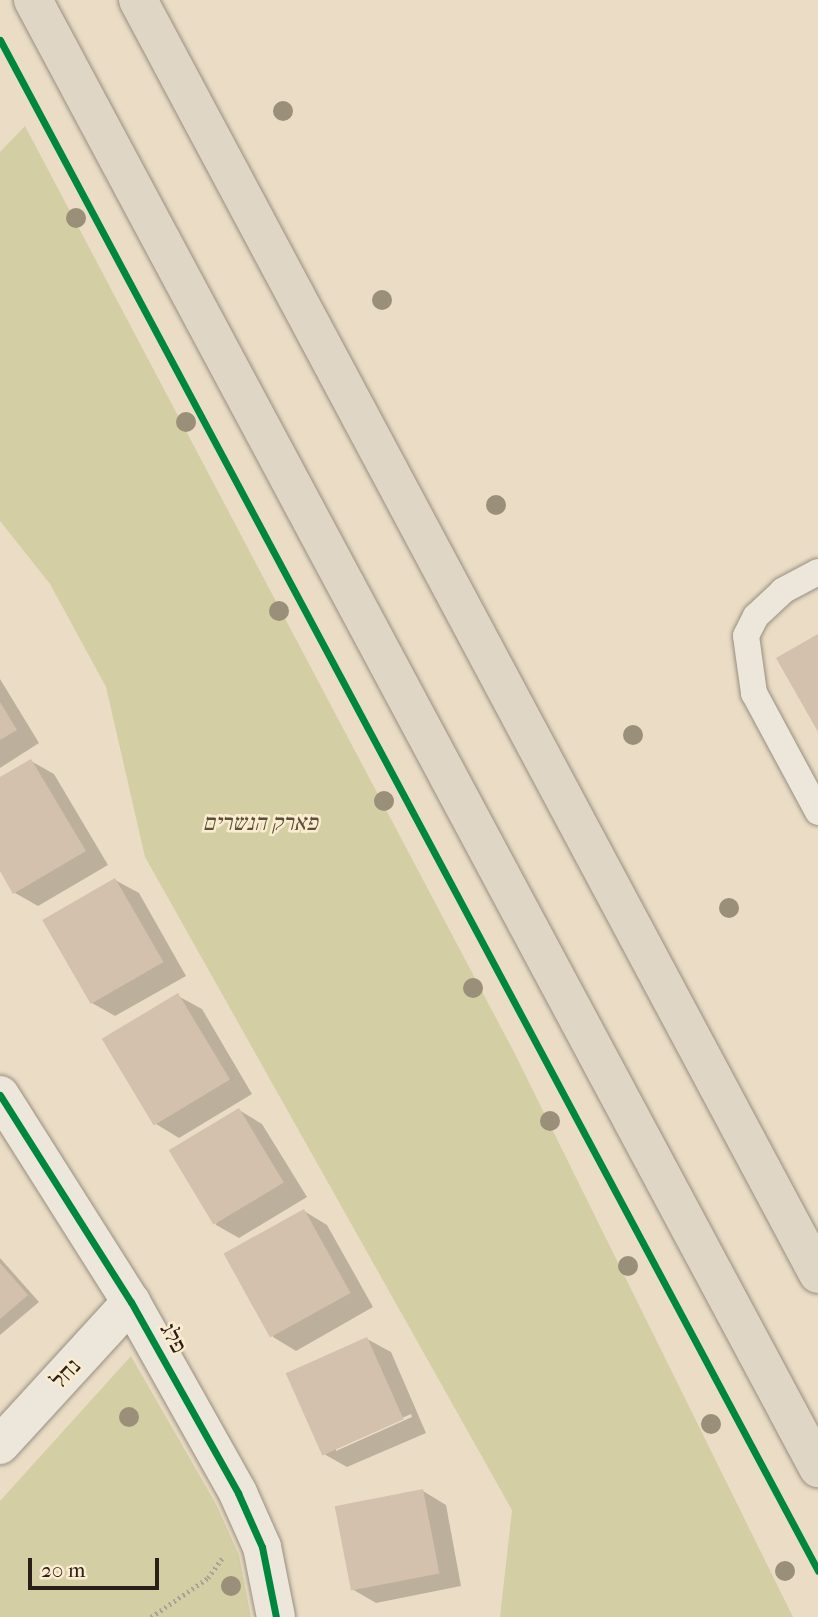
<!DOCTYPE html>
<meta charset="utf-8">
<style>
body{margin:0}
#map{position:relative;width:818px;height:1617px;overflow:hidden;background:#ebddc5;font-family:"IM FELL French Canon","Frank Ruhl Libre",serif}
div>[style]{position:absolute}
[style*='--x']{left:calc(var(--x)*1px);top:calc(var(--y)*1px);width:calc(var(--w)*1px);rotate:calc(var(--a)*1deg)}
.green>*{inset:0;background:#d4cea5}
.shadow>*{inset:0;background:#0003}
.building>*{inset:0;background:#d3c0ad;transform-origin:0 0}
.path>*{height:4.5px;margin-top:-2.25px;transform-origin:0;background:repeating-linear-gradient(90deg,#a9a299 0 2px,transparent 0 5.5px)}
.roads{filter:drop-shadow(0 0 2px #988f81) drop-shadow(0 0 2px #988f81)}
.lane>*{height:26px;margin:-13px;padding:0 13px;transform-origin:13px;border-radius:13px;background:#ede6da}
.street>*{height:38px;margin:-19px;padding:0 19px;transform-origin:19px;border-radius:19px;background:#ede6da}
.highway>*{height:38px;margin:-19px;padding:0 19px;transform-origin:19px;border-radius:19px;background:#e0d6c5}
.cycleway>*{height:7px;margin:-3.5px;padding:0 3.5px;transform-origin:3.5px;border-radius:3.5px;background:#00873e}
.trees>*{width:20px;height:20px;margin:-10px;border-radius:50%;background:#9a8f79}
span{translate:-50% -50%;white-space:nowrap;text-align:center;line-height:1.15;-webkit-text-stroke:5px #fceccf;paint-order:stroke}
.park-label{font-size:23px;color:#58503b;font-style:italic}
.street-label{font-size:23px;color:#2b1f19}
.scale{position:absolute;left:28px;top:1558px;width:131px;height:32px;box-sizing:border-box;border:4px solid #2b1f19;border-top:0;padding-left:9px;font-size:21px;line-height:24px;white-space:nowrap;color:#2b1f19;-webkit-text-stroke:5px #fceccf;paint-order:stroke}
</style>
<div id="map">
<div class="green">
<i style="clip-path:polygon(25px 126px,514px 1052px,793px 1617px,500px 1617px,512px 1510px,145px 857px,106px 687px,50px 584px,0 521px,0 152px)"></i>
<i style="clip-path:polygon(131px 1356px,216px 1504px,239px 1555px,251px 1617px,0 1617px,0 1501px)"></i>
</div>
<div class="shadow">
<i style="clip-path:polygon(0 679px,39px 743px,0 768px)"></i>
<i style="clip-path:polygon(31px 761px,54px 774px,108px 865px,38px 906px,15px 893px,0 868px,0 779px)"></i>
<i style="clip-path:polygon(115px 880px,139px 893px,186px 976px,115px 1016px,92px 1003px)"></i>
<i style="clip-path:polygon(178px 996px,202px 1009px,252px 1094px,179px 1138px,156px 1124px)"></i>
<i style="clip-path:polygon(239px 1110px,262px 1124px,307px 1197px,239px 1238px,216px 1225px)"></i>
<i style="clip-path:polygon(304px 1211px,327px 1225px,373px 1307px,296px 1351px,273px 1337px)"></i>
<i style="clip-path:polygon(0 1258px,39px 1302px,0 1335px)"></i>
<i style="clip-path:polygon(evenodd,367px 1339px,391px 1352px,426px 1433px,347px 1467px,324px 1454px,367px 1339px,411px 1414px,412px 1417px,336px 1451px,336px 1447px,411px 1414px)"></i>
<i style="clip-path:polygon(423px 1491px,446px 1505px,461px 1586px,376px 1603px,352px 1589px)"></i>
</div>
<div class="building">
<i style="clip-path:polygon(818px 634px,818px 732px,776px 658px)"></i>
<i style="clip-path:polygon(0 702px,17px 730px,0 740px)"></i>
<i style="clip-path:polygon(31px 759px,86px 851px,13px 894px,0 871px,0 777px)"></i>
<i style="left:115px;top:878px;width:97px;height:84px;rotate:60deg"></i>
<i style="left:178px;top:993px;width:101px;height:89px;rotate:59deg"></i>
<i style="left:239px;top:1108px;width:87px;height:82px;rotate:59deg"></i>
<i style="left:304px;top:1209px;width:96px;height:92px;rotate:61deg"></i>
<i style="clip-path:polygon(0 1263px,28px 1295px,0 1319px)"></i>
<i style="left:367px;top:1337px;width:90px;height:89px;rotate:66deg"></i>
<i style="left:423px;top:1489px;width:86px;height:90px;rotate:79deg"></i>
</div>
<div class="path">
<i style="--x:151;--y:1617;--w:69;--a:-34.4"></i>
<i style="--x:208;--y:1578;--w:24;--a:-55"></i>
</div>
<div class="roads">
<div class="lane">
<i style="--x:818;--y:572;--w:40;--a:152"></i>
<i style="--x:783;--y:591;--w:37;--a:137"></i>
<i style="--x:756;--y:616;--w:22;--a:117"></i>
<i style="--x:746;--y:636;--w:58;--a:82"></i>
<i style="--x:754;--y:693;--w:135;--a:61.7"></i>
</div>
<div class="street">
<i style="--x:0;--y:1095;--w:245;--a:57.7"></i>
<i style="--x:131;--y:1302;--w:219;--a:60.7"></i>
<i style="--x:238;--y:1493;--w:59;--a:66"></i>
<i style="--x:262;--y:1547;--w:71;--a:78.7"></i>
<i style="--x:0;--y:1445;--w:194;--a:-47.5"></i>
</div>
<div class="highway">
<i style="--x:33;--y:0;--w:1665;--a:61.86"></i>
<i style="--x:138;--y:0;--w:1444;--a:61.91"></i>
</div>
</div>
<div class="cycleway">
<i style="--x:0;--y:40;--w:1736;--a:61.88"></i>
<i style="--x:0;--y:1095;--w:245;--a:57.7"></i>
<i style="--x:131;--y:1302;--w:219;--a:60.7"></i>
<i style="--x:238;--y:1493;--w:59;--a:66"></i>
<i style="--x:262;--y:1547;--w:71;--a:78.7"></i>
</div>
<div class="trees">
<i style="left:283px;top:111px"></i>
<i style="left:76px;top:218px"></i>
<i style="left:382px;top:300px"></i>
<i style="left:186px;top:422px"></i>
<i style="left:496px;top:505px"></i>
<i style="left:279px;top:611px"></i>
<i style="left:633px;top:735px"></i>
<i style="left:384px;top:801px"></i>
<i style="left:729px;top:908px"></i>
<i style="left:473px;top:988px"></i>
<i style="left:550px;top:1121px"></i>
<i style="left:628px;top:1266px"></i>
<i style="left:129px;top:1417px"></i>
<i style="left:711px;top:1424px"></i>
<i style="left:785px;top:1571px"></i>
<i style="left:231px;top:1586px"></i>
</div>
<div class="park-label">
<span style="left:260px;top:823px">פארק הנשרים</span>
</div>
<div class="street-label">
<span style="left:173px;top:1338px;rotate:61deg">פלג</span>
<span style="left:66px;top:1374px;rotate:-47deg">נחל</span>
</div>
<div class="scale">20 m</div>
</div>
